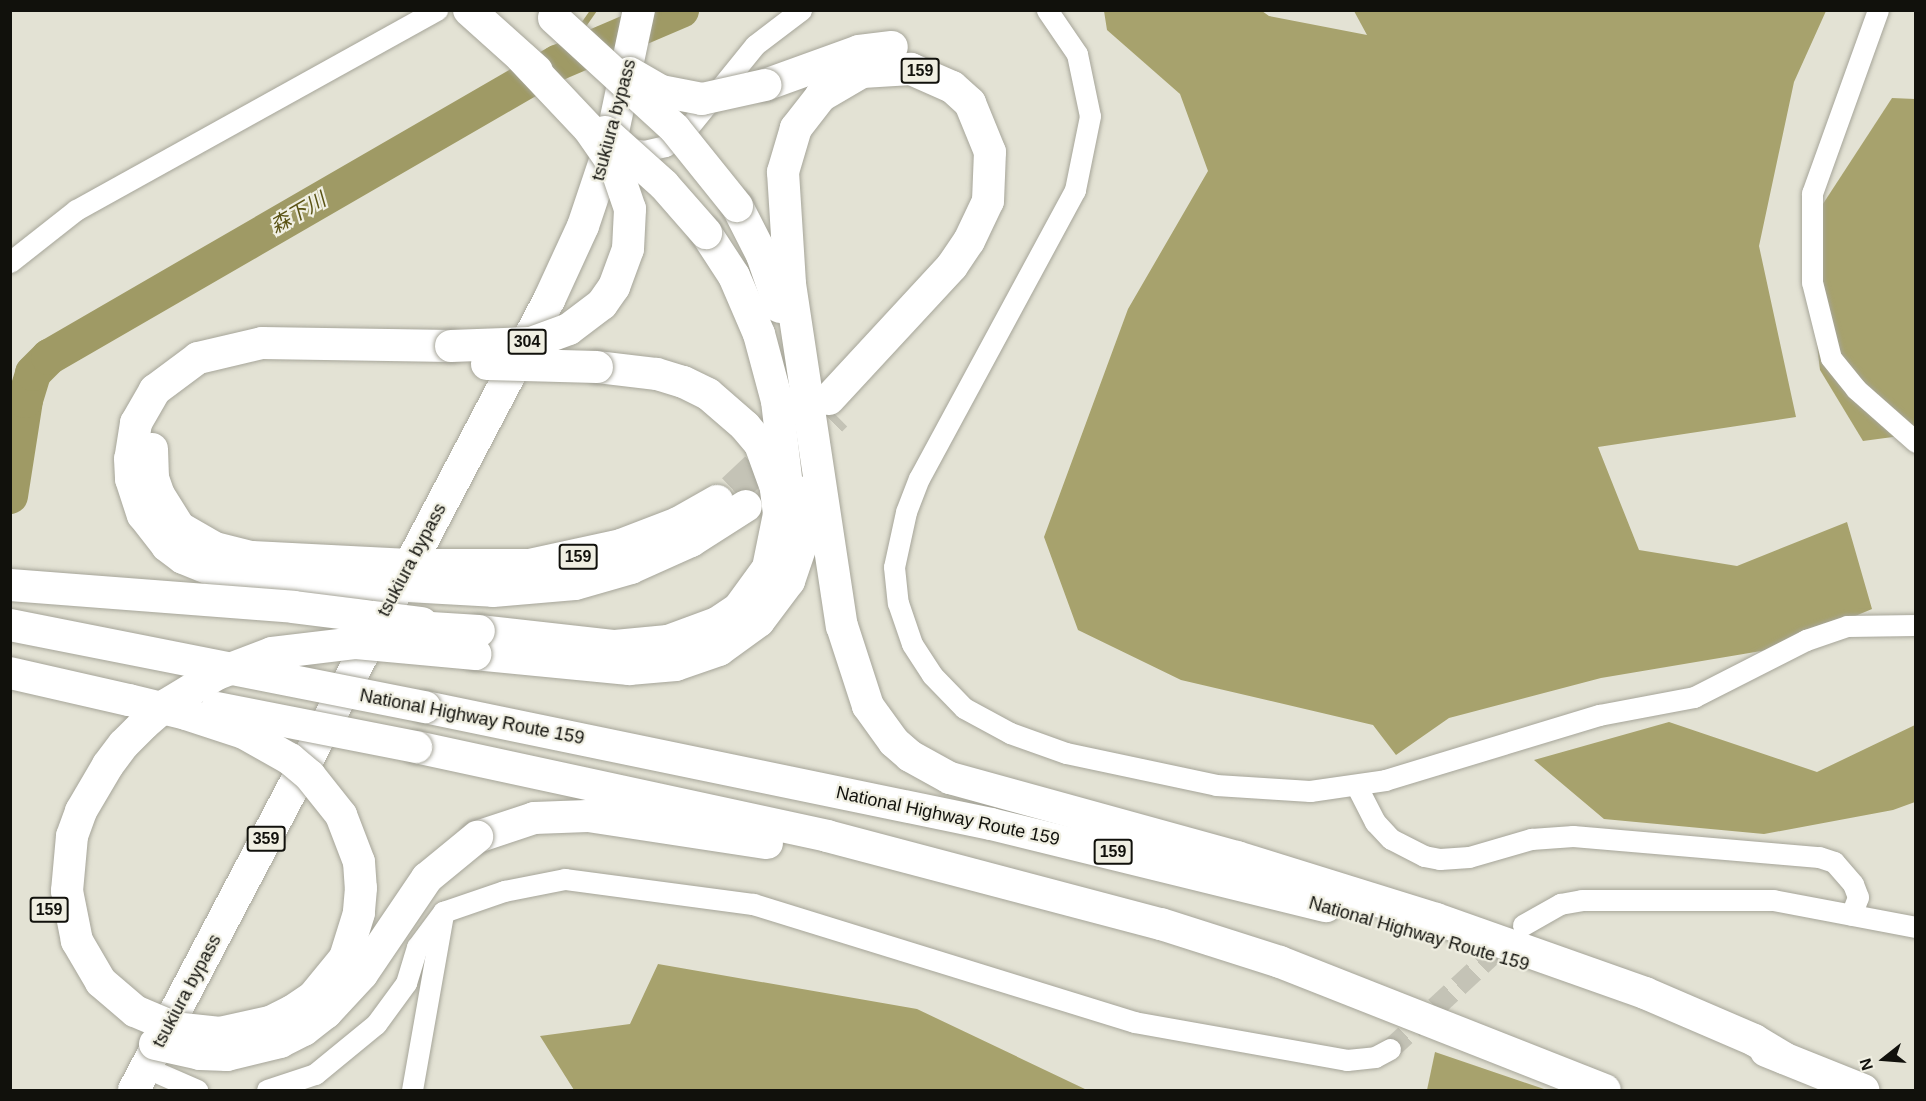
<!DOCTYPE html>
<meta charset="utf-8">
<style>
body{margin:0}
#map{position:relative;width:1926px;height:1101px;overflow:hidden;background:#e3e2d4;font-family:Helvetica,"Noto Sans JP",sans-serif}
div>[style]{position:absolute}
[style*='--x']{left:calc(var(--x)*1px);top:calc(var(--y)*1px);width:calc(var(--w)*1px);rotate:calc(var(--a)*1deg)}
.forest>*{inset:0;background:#a7a26d}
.stream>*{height:6px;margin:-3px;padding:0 3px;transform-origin:3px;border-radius:3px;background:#9f9a65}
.river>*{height:36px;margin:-18px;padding:0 18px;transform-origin:18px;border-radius:18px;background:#9f9a65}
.minor-tunnel>*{height:21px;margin-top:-10.5px;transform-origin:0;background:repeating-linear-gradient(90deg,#c4c3b6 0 21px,transparent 0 31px)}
.highway-tunnel>*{height:32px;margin-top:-16px;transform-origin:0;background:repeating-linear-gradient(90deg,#c4c3b6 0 32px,transparent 0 48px)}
.roads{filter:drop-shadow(0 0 2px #a6a599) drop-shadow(0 0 2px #a6a599)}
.minor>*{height:21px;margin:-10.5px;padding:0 10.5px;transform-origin:10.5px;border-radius:10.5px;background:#fff}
.highway>*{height:32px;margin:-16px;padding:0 16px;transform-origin:16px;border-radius:16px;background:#fff}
.bridges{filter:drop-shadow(0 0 2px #a6a599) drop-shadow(0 0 2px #a6a599)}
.highway-bridge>*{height:32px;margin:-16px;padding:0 16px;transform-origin:16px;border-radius:16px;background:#fff}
span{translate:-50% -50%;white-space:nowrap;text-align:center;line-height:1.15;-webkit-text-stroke:4.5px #f0efe2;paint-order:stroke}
.shield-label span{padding:2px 4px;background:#f0efe2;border:2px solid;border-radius:4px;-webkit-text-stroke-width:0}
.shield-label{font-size:16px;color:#11110c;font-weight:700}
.street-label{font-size:18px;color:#11110c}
.water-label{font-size:20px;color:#5a5314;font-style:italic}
.frame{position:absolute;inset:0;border:12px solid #11110c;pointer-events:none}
.north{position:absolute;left:1854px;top:1029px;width:60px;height:60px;-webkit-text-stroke:4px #f0efe2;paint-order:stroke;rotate:253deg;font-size:16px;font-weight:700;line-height:24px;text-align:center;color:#11110c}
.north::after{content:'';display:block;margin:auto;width:21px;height:27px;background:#11110c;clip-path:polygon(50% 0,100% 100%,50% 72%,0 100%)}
</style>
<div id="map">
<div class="forest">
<i style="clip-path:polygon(1104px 11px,1262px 11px,1269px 16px,1367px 35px,1354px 11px,1826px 11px,1794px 82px,1759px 246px,1796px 417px,1598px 447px,1639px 550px,1737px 566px,1847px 522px,1872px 609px,1779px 648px,1601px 678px,1449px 718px,1396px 755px,1373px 725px,1181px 680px,1078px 630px,1044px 537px,1128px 309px,1208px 171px,1180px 94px,1107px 30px)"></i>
<i style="clip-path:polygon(1892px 98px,1915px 99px,1915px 434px,1863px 441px,1820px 370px,1804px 233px)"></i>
<i style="clip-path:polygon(1669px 722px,1817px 772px,1915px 725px,1915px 802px,1893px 810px,1764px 834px,1604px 819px,1534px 760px)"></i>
<i style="clip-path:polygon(658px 964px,917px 1009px,1087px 1090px,574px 1090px,540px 1036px,630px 1024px)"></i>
<i style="clip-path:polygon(1435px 1052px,1547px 1090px,1427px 1090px)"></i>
</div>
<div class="stream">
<i style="--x:580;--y:30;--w:24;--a:-55"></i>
<i style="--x:557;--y:63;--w:22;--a:-56"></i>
</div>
<div class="river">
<i style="--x:10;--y:496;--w:97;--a:-81.1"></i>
<i style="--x:25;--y:400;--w:28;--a:-73"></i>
<i style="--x:33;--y:373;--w:23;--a:-45"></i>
<i style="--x:49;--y:357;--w:587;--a:-30.06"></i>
<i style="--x:557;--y:63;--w:135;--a:-23.1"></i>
</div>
<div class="minor-tunnel">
<i style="--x:1390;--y:1049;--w:168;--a:-42.8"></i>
</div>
<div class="highway-tunnel">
<i style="--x:797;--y:454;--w:55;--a:-45"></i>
<i style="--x:733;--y:490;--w:71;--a:-43.3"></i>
</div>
<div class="roads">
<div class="minor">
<i style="--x:1047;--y:10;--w:53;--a:55.7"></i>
<i style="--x:1077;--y:54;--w:63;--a:78.2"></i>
<i style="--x:1090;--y:116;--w:76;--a:101.5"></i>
<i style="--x:1075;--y:190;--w:328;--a:118.4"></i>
<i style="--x:919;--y:478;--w:36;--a:111"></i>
<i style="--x:906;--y:512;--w:56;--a:102.3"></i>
<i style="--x:894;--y:567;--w:36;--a:84"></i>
<i style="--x:898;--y:603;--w:43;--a:71.1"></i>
<i style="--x:912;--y:644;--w:37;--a:57"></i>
<i style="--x:932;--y:675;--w:46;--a:45.9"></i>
<i style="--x:964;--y:708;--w:52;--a:28.5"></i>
<i style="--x:1010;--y:733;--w:59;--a:19.7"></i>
<i style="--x:1066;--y:753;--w:153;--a:12"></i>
<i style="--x:1216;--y:785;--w:94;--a:3.7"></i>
<i style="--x:1310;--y:791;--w:76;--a:-8.3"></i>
<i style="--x:1385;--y:780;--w:224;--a:-16.9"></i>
<i style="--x:1599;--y:715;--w:97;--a:-10.7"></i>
<i style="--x:1694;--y:697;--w:126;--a:-27"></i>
<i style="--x:1806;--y:640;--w:43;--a:-18.9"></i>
<i style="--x:1847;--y:626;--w:69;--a:-0.8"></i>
<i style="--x:1878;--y:10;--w:195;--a:109.8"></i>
<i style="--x:1812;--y:193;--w:89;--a:90"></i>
<i style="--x:1812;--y:282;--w:78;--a:76"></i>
<i style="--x:1831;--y:358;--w:40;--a:51"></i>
<i style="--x:1856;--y:389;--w:80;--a:41.5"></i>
<i style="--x:620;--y:147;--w:24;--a:9"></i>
<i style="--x:644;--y:151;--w:22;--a:-13"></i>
<i style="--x:665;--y:146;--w:22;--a:-34"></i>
<i style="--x:683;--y:134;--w:114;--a:-51"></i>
<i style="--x:755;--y:45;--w:58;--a:-37.3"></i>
<i style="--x:10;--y:262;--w:84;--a:-38.2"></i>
<i style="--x:76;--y:210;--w:413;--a:-29"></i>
<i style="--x:1356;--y:785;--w:42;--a:62.8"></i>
<i style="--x:1375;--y:822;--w:23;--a:47"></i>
<i style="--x:1391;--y:839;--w:37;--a:27"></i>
<i style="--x:1424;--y:856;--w:16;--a:11"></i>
<i style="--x:1440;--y:859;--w:29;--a:-4"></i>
<i style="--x:1469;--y:857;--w:65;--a:-16.2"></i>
<i style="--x:1531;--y:839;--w:42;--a:-4.1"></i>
<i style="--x:1573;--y:836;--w:247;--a:4.9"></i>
<i style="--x:1819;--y:857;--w:16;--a:18"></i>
<i style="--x:1834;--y:862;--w:29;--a:49"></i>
<i style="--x:1853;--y:884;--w:14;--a:69"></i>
<i style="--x:1858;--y:897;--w:19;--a:111"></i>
<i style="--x:1523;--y:925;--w:43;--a:-29.6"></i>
<i style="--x:1560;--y:904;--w:22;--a:-10"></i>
<i style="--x:1582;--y:900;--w:191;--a:0"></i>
<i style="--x:1773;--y:900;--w:146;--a:10.7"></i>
<i style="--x:147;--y:1068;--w:55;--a:23.7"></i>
<i style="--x:267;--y:1090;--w:51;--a:-18.4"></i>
<i style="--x:315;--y:1074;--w:79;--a:-39.3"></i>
<i style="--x:376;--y:1024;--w:51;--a:-53.8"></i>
<i style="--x:406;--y:983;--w:38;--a:-73"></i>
<i style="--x:417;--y:947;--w:44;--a:-53.4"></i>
<i style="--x:443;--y:912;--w:65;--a:-19"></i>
<i style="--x:504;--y:891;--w:62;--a:-11.1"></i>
<i style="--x:565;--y:879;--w:190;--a:7.6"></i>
<i style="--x:753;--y:904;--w:399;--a:17.2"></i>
<i style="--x:1134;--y:1022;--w:216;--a:10.1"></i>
<i style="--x:1347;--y:1060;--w:28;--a:-6"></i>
<i style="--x:1375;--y:1057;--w:17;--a:-28"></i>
<i style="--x:412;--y:1090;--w:179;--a:-80"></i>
</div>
<div class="highway">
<i style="--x:765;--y:85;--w:100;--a:-19.9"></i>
<i style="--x:859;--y:51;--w:33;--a:-7"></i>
<i style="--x:737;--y:206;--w:55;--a:63"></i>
<i style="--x:762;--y:255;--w:55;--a:70.9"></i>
<i style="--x:706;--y:233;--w:51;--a:56.9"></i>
<i style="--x:734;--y:276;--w:63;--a:66.7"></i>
<i style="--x:759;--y:334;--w:69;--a:75"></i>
<i style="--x:777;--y:401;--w:86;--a:83.3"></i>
<i style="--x:451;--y:346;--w:189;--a:-179.1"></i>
<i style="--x:262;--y:343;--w:66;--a:166.8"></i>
<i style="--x:198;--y:358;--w:54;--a:143.3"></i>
<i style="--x:155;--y:390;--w:38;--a:120"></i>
<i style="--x:136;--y:423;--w:36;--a:99"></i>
<i style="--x:130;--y:459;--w:20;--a:87"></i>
<i style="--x:131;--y:479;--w:38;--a:72"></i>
<i style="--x:143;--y:515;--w:39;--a:52"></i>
<i style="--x:167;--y:546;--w:20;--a:37"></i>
<i style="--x:183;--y:558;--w:48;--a:22.2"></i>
<i style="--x:227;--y:576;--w:266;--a:3.2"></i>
<i style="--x:493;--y:591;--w:82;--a:-4.9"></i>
<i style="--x:575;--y:584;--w:58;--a:-15.9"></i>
<i style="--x:631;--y:568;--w:66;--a:-24.2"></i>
<i style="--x:691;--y:541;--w:65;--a:-32.5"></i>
<i style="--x:829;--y:399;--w:181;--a:-47.2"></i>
<i style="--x:952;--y:266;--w:30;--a:-56"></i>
<i style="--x:969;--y:241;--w:44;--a:-64.6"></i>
<i style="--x:988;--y:201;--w:49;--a:-87.7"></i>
<i style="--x:990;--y:152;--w:53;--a:-112.2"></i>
<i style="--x:970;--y:103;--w:24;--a:-138"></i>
<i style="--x:952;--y:87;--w:45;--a:-156.3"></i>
<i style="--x:911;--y:69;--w:49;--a:176.5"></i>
<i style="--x:862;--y:72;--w:48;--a:149.7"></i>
<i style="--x:821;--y:96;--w:41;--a:128"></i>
<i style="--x:796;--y:128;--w:46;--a:106.5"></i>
<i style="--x:783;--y:172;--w:112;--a:86.4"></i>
<i style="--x:790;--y:284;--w:346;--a:81.4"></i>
<i style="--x:842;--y:626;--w:84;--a:72"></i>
<i style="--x:868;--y:706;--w:44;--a:54.2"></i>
<i style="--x:894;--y:742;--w:21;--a:41"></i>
<i style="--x:910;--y:756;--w:46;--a:28.8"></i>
<i style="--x:950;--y:778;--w:298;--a:15.4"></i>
<i style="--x:1237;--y:857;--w:208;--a:17.3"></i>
<i style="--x:1436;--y:919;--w:222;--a:19.5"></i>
<i style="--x:1645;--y:993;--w:119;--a:23.3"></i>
<i style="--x:1754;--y:1040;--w:35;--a:31"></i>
<i style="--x:152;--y:449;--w:29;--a:88"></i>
<i style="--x:153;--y:478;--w:18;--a:71"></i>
<i style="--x:159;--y:495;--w:39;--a:58"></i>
<i style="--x:180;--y:528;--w:40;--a:29.7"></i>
<i style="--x:215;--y:548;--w:38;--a:14"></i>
<i style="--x:252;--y:557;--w:157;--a:2.9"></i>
<i style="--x:409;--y:565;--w:121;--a:0"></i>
<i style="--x:530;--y:565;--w:93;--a:-12.4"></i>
<i style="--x:621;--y:545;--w:61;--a:-21.1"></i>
<i style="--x:678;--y:523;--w:45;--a:-29.4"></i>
<i style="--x:479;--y:631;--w:137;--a:6.3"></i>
<i style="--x:615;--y:646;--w:53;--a:-5.4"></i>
<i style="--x:668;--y:641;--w:52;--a:-20.2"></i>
<i style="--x:717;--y:623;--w:27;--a:-34"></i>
<i style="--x:739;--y:608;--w:49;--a:-54.1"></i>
<i style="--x:768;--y:568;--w:55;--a:-78.5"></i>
<i style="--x:779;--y:514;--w:26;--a:-97"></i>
<i style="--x:776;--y:488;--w:47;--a:-110"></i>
<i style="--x:760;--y:444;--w:23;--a:-130"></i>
<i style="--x:745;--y:426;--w:49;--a:-139.1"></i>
<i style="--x:708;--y:394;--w:28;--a:-154"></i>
<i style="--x:683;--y:382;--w:28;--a:-163"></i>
<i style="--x:656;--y:374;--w:59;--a:-173.2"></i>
<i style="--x:475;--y:654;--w:155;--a:5.6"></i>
<i style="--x:629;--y:669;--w:47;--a:-4.9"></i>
<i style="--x:676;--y:665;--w:46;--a:-19.2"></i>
<i style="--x:719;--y:650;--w:49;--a:-35.9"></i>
<i style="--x:759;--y:621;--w:50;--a:-53.1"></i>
<i style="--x:789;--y:581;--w:50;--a:-71.2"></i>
<i style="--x:805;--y:534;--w:43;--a:-84.7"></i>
<i style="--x:425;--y:707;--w:578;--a:11.68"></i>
<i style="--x:991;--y:824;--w:345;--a:13.8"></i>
<i style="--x:416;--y:747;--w:421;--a:12.2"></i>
<i style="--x:827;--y:836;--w:345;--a:14.8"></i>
<i style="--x:1161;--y:924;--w:125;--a:17.7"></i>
<i style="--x:1280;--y:962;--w:349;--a:21.5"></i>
<i style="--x:477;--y:837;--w:60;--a:-18.4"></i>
<i style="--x:534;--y:818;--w:54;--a:-2.1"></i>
<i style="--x:588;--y:816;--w:181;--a:8.6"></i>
<i style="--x:1766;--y:1051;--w:105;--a:21.9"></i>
<i style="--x:134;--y:1090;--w:892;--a:-62.29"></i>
<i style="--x:549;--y:300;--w:81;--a:-65.3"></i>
<i style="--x:583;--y:226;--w:84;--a:-71.4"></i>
<i style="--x:610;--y:146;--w:139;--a:-78"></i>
</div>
</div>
<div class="bridges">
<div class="highway-bridge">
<i style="--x:469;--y:10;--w:91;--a:41.9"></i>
<i style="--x:554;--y:18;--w:164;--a:42.5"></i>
<i style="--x:675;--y:129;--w:99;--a:51.2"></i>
<i style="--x:630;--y:73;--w:36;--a:30"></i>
<i style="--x:661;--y:91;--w:42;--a:11"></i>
<i style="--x:702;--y:99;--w:65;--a:-12.5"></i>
<i style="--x:605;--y:132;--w:79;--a:41.9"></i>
<i style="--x:664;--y:185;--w:64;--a:48.8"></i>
<i style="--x:451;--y:346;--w:80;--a:-2.1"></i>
<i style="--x:531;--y:343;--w:40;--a:-20.2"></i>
<i style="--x:569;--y:329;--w:41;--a:-37.1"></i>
<i style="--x:602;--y:304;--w:21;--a:-55"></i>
<i style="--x:614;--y:287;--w:40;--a:-69.8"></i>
<i style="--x:628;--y:249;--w:40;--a:-87.1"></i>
<i style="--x:630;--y:209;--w:43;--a:-108.9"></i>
<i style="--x:616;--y:168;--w:47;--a:-124.7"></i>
<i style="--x:589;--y:129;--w:99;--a:-133.4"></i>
<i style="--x:487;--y:364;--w:110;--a:1.6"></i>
<i style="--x:10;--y:585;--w:284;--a:4.4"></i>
<i style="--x:293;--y:607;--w:130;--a:7.1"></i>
<i style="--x:10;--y:625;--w:423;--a:11.2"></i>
<i style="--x:399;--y:626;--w:80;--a:3.6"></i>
<i style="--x:10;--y:673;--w:122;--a:12.8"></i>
<i style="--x:129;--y:700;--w:59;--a:13.8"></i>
<i style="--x:186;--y:714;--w:61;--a:18.1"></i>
<i style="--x:244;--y:733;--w:53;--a:29.5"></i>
<i style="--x:290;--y:759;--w:26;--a:40"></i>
<i style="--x:310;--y:776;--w:50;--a:51.5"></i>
<i style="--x:341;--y:815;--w:50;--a:69"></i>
<i style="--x:359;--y:862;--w:26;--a:86"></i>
<i style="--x:361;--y:888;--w:25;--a:95"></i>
<i style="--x:359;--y:913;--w:47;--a:107.3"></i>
<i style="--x:345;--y:958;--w:50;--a:129.4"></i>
<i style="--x:313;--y:997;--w:25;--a:146"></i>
<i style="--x:292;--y:1011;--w:25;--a:153"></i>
<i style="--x:270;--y:1022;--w:51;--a:167.6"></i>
<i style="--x:220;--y:1033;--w:45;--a:-173.7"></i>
<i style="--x:175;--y:1028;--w:43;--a:-157"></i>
<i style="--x:135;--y:1011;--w:45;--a:-139.5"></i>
<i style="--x:101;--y:982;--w:48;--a:-120.3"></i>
<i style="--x:77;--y:941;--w:51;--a:-101.3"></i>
<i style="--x:67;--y:891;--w:55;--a:-84.8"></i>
<i style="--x:72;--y:836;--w:27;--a:-70"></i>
<i style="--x:81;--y:811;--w:53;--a:-59.6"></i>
<i style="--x:108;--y:765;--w:26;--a:-53"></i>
<i style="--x:124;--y:744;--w:28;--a:-45"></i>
<i style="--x:144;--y:724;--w:29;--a:-41"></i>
<i style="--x:166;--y:705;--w:60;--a:-31.3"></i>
<i style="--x:217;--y:674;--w:59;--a:-20.9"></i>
<i style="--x:272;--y:653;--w:85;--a:-6.8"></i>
<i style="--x:356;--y:643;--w:120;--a:5.3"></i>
<i style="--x:217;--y:708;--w:203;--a:11.1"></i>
<i style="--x:155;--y:1044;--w:46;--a:12.5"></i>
<i style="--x:200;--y:1054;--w:27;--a:2"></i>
<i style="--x:227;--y:1055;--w:55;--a:-13.8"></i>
<i style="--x:280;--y:1042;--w:27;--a:-27"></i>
<i style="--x:304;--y:1030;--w:28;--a:-38"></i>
<i style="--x:326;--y:1013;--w:53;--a:-47.3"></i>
<i style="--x:362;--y:974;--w:116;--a:-55.9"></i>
<i style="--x:427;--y:878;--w:65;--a:-39.4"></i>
</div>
</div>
<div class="shield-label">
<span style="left:920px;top:71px">159</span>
<span style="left:527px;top:342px">304</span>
<span style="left:578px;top:557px">159</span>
<span style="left:266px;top:839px">359</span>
<span style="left:1113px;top:852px">159</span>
<span style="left:49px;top:910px">159</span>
</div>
<div class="street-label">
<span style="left:614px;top:120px;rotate:-75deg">tsukiura bypass</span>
<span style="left:412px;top:560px;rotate:-62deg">tsukiura bypass</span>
<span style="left:472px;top:717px;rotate:11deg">National Highway Route 159</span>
<span style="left:948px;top:816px;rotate:12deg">National Highway Route 159</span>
<span style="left:1419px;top:934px;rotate:16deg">National Highway Route 159</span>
<span style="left:187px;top:991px;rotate:-62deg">tsukiura bypass</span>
</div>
<div class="water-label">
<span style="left:298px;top:213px;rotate:-30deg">森下川</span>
</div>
<div class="frame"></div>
<div class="north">N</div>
</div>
